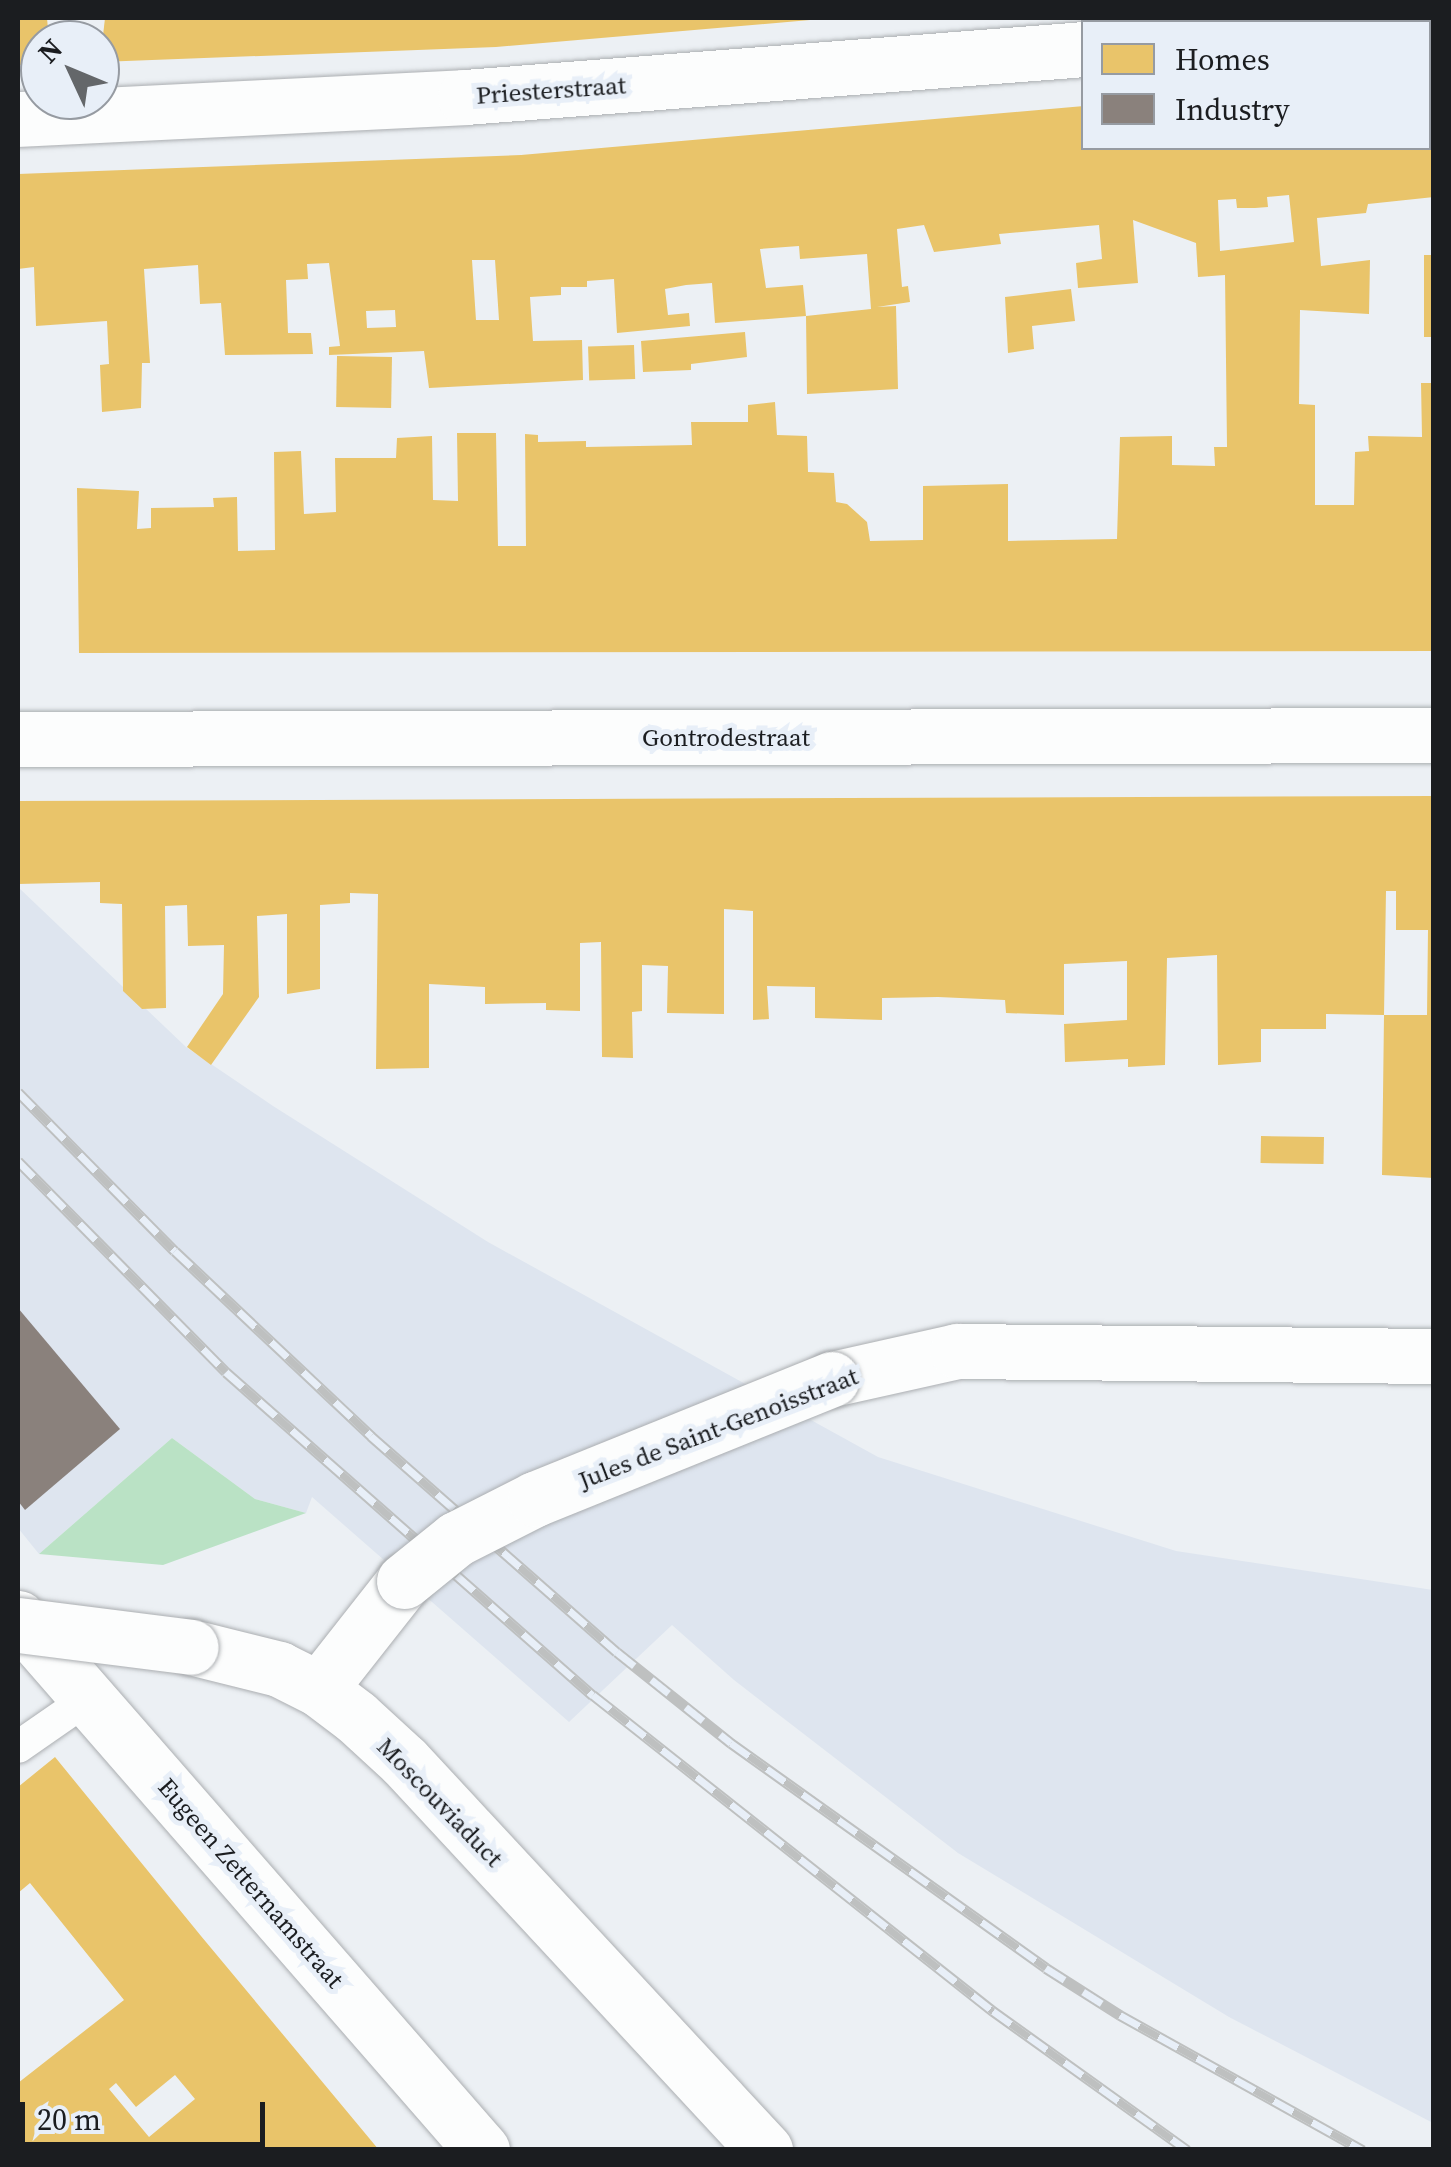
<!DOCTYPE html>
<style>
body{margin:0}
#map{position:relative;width:1451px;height:2167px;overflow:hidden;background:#ecf0f4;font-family:"Source Serif 4",serif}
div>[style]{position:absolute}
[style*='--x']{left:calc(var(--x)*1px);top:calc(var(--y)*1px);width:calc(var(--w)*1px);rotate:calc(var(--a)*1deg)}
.built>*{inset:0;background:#dee5ef}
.green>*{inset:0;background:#bae2c5}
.homes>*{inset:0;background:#e9c46a;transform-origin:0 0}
.industry>*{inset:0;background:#8a817c}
.roads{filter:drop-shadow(0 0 2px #abaeb1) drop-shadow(0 0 2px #abaeb1)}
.lane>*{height:32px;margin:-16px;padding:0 16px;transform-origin:16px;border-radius:16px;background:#fcfdfd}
.street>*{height:55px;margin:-27.5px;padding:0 27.5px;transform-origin:27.5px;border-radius:27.5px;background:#fcfdfd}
.secondary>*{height:55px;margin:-27.5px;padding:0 27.5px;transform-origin:27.5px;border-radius:27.5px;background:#fcfdfd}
.rail>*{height:11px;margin-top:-5.5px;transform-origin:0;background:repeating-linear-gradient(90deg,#e8eff8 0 22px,#bec0c0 0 44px);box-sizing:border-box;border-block:2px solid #bec0c0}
.bridges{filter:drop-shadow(0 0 2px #abaeb1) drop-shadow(0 0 2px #abaeb1)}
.street-bridge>*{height:55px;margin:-27.5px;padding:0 27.5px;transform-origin:27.5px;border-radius:27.5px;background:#fcfdfd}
.secondary-bridge>*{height:55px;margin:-27.5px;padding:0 27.5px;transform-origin:27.5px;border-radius:27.5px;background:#fcfdfd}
span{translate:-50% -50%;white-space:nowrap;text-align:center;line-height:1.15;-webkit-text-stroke:10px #e8eff8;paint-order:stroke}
.street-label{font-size:25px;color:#1b1d20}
.frame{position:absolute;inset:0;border:20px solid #1b1d20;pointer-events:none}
.legend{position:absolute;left:1081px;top:20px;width:350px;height:130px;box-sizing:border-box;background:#e8eff8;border:2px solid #969ba2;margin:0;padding:12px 18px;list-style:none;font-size:30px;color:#1b1d20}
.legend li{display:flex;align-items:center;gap:20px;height:50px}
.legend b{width:50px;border:2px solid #969ba2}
.north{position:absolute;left:20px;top:20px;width:100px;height:100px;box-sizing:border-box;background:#e8eff8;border:2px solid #969ba2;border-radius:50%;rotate:314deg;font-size:28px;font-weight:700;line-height:40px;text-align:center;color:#1b1d20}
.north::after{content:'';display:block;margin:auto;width:35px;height:45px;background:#64676a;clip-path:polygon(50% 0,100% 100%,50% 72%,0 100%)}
.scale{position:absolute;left:20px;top:2102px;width:245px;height:45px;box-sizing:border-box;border:5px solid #1b1d20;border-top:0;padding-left:12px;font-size:30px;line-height:35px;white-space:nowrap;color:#1b1d20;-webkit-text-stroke:8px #e8eff8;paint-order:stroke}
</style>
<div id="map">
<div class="built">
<i style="clip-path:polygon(18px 887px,186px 1047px,273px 1106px,488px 1242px,878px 1457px,1176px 1551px,1433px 1590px,1433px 2123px,1229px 2017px,958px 1853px,734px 1680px,672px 1625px,569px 1722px,312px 1497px,306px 1513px,255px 1499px,172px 1438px,39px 1554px,18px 1528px)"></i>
</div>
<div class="green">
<i style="clip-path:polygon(172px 1438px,255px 1499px,306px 1513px,163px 1565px,39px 1554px)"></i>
</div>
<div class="homes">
<i style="clip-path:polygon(18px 18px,47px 18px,49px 40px,40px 40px,40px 65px,18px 65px)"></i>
<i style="clip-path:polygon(105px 18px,810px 18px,810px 20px,496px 47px,100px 62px)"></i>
<i style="clip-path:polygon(evenodd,1434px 76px,1434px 197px,1368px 204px,1366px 213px,1317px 218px,1321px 266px,1370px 260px,1369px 314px,1300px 310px,1299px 404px,1315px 405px,1315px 505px,1354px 505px,1355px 452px,1369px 451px,1368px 436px,1422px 437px,1421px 383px,1434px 383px,1434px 651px,79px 653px,77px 488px,139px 491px,137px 529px,151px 528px,151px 508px,214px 507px,213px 498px,237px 497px,238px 551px,275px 550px,274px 452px,301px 451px,304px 514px,336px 512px,335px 458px,396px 458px,397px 438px,432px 436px,433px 500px,458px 501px,457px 433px,496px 433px,498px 546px,526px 546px,525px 434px,538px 435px,538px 442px,586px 441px,586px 447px,692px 445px,691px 422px,748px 422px,748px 405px,775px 402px,777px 435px,807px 436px,808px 472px,834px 473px,836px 502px,847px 504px,867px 522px,870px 541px,923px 540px,923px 486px,1008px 484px,1008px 541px,1117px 539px,1120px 437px,1172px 436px,1172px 465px,1215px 466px,1214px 447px,1227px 447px,1225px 275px,1198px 277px,1196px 243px,1133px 220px,1138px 283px,1078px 288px,1076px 263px,1102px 259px,1099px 225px,999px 234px,1001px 244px,934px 252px,924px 225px,897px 229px,902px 287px,908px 286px,910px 302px,877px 307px,896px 306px,898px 389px,807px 394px,806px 316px,871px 309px,867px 254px,800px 259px,799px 246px,760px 249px,766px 288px,803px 285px,806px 316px,715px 323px,712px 283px,686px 285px,665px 289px,668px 315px,689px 313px,690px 326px,617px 333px,614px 279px,587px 281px,587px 287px,561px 287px,561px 295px,530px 297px,533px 341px,582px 340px,583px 380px,429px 388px,424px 351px,329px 355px,329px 347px,340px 346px,329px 263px,307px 264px,308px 279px,286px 280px,288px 333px,311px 333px,313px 354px,225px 355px,221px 303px,200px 304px,198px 265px,144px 269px,150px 363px,142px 363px,141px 408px,102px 412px,100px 365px,109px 364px,107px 321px,36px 326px,34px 267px,18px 269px,18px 174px,521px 155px,1084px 106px,1084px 148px,1428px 148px,1428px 77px,1434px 76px,1289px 195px,1294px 242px,1220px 251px,1218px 200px,1236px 199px,1237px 208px,1255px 208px,1268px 207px,1267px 197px,1289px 195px,1434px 76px,472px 260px,495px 260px,499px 320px,476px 320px,472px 260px,1434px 76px,395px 310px,396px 327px,367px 328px,366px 311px,395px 310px)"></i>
<i style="left:1424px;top:255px;width:10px;height:82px"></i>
<i style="clip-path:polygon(1071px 289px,1075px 321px,1032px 326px,1034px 349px,1008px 353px,1005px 297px)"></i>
<i style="clip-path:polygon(745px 332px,747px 357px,691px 364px,691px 370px,643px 372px,641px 341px)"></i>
<i style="left:634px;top:345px;width:34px;height:46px;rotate:88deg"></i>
<i style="left:392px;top:357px;width:51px;height:55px;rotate:91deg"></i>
<i style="clip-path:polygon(evenodd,1434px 796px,1434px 1178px,1382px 1175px,1384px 1015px,1326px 1014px,1326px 1029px,1261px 1029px,1261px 1062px,1218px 1065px,1217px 955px,1167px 958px,1165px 1065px,1128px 1067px,1128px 1059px,1065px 1062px,1064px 1024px,1127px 1020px,1127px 961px,1064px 964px,1064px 1015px,1006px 1013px,1005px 1000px,938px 997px,882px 998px,882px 1020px,815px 1018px,815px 987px,767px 986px,769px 1019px,753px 1020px,753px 911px,724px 909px,724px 1014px,667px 1013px,668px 966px,642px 965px,642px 1011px,632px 1012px,633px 1058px,602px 1057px,601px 942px,580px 943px,580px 1011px,546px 1010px,546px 1003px,485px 1004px,485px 987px,429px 984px,429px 1068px,376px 1069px,378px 894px,350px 893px,350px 903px,320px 905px,320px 989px,287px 994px,287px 914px,257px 916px,259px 997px,211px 1065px,187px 1047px,223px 994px,224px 945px,188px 946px,187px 905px,165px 906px,166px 1008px,142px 1009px,123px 991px,122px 904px,100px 903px,100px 882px,18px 884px,18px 801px,1434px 796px,1386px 891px,1396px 891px,1396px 930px,1428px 930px,1427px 1015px,1384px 1015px,1386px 891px)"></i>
<i style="left:1261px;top:1136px;width:63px;height:27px;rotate:1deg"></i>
<i style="clip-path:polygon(evenodd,55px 1757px,201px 1936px,379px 2150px,18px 2150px,18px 2083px,124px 2000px,30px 1883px,18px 1893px,18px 1787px,55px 1757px,175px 2075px,195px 2099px,149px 2137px,109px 2089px,116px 2083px,136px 2107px,175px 2075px)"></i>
</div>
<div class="industry">
<i style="clip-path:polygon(18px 1308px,120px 1429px,25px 1510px,18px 1501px)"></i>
</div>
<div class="roads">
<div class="lane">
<i style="--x:18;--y:1747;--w:88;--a:-34.8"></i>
</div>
<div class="street">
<i style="--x:1428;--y:23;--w:6;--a:-9"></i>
<i style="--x:18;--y:119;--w:448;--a:-2.8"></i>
<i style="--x:465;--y:97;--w:621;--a:-4.43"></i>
<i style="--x:18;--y:739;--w:1416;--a:-0.16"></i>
<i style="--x:832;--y:1379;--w:128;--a:-12.6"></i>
<i style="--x:957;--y:1351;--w:477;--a:0.6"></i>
<i style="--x:18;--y:1618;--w:706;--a:48.91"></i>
<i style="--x:319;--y:1689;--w:137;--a:-51.8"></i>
</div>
<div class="secondary">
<i style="--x:191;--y:1647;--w:91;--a:14"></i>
<i style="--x:279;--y:1669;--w:45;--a:26.6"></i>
<i style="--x:319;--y:1689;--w:46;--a:37.1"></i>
<i style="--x:356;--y:1717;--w:65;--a:42.5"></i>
<i style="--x:404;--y:1761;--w:531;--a:47.14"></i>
</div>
</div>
<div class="rail">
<i style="--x:18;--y:1092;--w:223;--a:45.4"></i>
<i style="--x:175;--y:1251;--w:270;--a:43.3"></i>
<i style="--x:371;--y:1436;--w:327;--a:41.3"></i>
<i style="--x:617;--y:1652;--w:146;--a:38.6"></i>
<i style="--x:731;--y:1743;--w:387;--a:35.5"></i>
<i style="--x:1046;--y:1968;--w:88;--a:32.4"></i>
<i style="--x:1120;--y:2015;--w:278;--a:29.1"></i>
<i style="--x:18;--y:1161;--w:296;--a:45.4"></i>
<i style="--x:226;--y:1372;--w:489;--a:41.4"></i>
<i style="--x:593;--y:1695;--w:510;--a:38.31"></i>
<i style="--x:993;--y:2011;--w:239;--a:35.6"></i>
</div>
<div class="bridges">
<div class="street-bridge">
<i style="--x:404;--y:1581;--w:67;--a:-38.9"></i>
<i style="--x:456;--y:1539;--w:89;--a:-26.9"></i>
<i style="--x:535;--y:1499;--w:320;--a:-22"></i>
</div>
<div class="secondary-bridge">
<i style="--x:18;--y:1625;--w:174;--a:7.2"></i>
</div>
</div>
<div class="street-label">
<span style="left:551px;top:90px;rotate:-4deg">Priesterstraat</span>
<span style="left:726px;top:737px">Gontrodestraat</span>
<span style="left:718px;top:1428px;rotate:-21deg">Jules de Saint-Genoisstraat</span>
<span style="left:440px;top:1802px;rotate:46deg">Moscouviaduct</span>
<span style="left:251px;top:1883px;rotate:49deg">Eugeen Zetternamstraat</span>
</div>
<div class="frame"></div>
<ul class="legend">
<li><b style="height:28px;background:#e9c46a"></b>Homes</li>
<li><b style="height:28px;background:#8a817c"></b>Industry</li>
</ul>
<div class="north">N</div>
<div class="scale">20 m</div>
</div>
